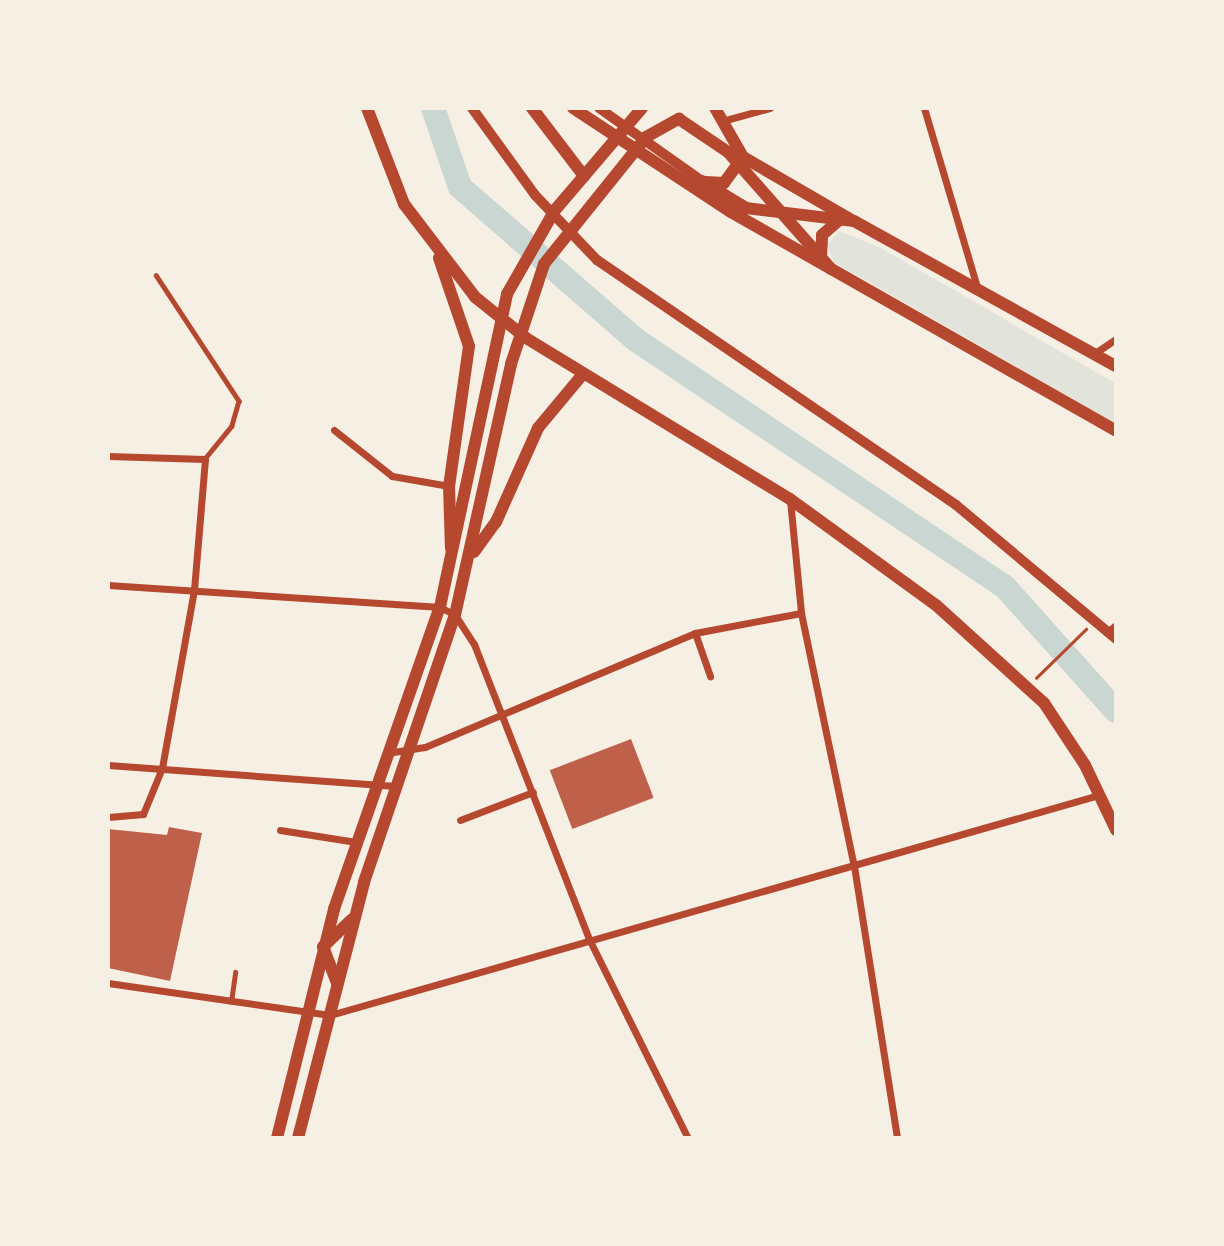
<!DOCTYPE html>
<style>
body{margin:0}
#map{position:relative;width:1224px;height:1246px;overflow:hidden;background:#f6efe4;font-family:"Golos Text",sans-serif}
div>[style]{position:absolute}
[style*='--x']{left:calc(var(--x)*1px);top:calc(var(--y)*1px);width:calc(var(--w)*1px);rotate:calc(var(--a)*1deg)}
.green>*{inset:0;background:#e2e4dc}
.river>*{height:24px;margin:-12px;padding:0 12px;transform-origin:12px;border-radius:12px;background:#c9d6d2}
.building>*{inset:0;background:#bf614a;transform-origin:0 0}
.path>*{height:2.5px;margin:-1.25px;padding:0 1.25px;transform-origin:1.25px;border-radius:1.25px;background:#b5482f}
.service>*{height:4.5px;margin:-2.25px;padding:0 2.25px;transform-origin:2.25px;border-radius:2.25px;background:#b5482f}
.minor>*{height:7px;margin:-3.5px;padding:0 3.5px;transform-origin:3.5px;border-radius:3.5px;background:#b5482f}
.tertiary>*{height:10px;margin:-5px;padding:0 5px;transform-origin:5px;border-radius:5px;background:#b5482f}
.secondary>*{height:12px;margin:-6px;padding:0 6px;transform-origin:6px;border-radius:6px;background:#b5482f}
.primary>*{height:12px;margin:-6px;padding:0 6px;transform-origin:6px;border-radius:6px;background:#b5482f}
span{translate:-50% -50%;white-space:nowrap;text-align:center;line-height:1.15;-webkit-text-stroke:6px #f6efe4;paint-order:stroke}
.frame{position:absolute;inset:0;border:110px solid #f6efe4;pointer-events:none}
</style>
<div id="map">
<div class="green">
<i style="clip-path:polygon(839px 231px,881px 248px,1115px 383px,1115px 423px,834px 262px,827px 245px)"></i>
</div>
<div class="river">
<i style="--x:433;--y:108;--w:83;--a:71.1"></i>
<i style="--x:460;--y:187;--w:233;--a:41"></i>
<i style="--x:636;--y:340;--w:444;--a:33.8"></i>
<i style="--x:1005;--y:587;--w:166;--a:48.2"></i>
</div>
<div class="building">
<i style="left:631px;top:739px;width:63px;height:87px;rotate:69deg"></i>
<i style="clip-path:polygon(169px 827px,202px 833px,170px 981px,108px 968px,108px 829px,167px 835px)"></i>
</div>
<div class="path">
<i style="--x:1036;--y:678;--w:70;--a:-44.4"></i>
</div>
<div class="service">
<i style="--x:156;--y:275;--w:151;--a:56.6"></i>
<i style="--x:239;--y:401;--w:26;--a:106"></i>
<i style="--x:232;--y:426;--w:43;--a:129.3"></i>
<i style="--x:231;--y:1002;--w:30;--a:-82"></i>
</div>
<div class="minor">
<i style="--x:924;--y:108;--w:190;--a:73.5"></i>
<i style="--x:722;--y:121;--w:50;--a:-15.2"></i>
<i style="--x:1095;--y:353;--w:25;--a:-34"></i>
<i style="--x:334;--y:430;--w:74;--a:38.4"></i>
<i style="--x:392;--y:476;--w:58;--a:10"></i>
<i style="--x:108;--y:456;--w:97;--a:1.8"></i>
<i style="--x:205;--y:459;--w:131;--a:94.8"></i>
<i style="--x:194;--y:590;--w:181;--a:100.2"></i>
<i style="--x:162;--y:768;--w:50;--a:112.4"></i>
<i style="--x:143;--y:814;--w:35;--a:175"></i>
<i style="--x:790;--y:500;--w:114;--a:84.4"></i>
<i style="--x:801;--y:613;--w:258;--a:78.2"></i>
<i style="--x:854;--y:866;--w:275;--a:81"></i>
<i style="--x:108;--y:585;--w:333;--a:3.8"></i>
<i style="--x:440;--y:607;--w:17;--a:28"></i>
<i style="--x:455;--y:615;--w:35;--a:57"></i>
<i style="--x:474;--y:644;--w:319;--a:68.7"></i>
<i style="--x:590;--y:941;--w:220;--a:63.6"></i>
<i style="--x:1107;--y:632;--w:11;--a:-38"></i>
<i style="--x:695;--y:633;--w:46;--a:70.8"></i>
<i style="--x:387;--y:753;--w:38;--a:-9"></i>
<i style="--x:425;--y:747;--w:293;--a:-22.9"></i>
<i style="--x:695;--y:633;--w:108;--a:-10.7"></i>
<i style="--x:108;--y:765;--w:288;--a:4.2"></i>
<i style="--x:460;--y:820;--w:78;--a:-21"></i>
<i style="--x:280;--y:830;--w:77;--a:9"></i>
<i style="--x:108;--y:983;--w:224;--a:8.2"></i>
<i style="--x:330;--y:1015;--w:800;--a:-15.97"></i>
</div>
<div class="tertiary">
<i style="--x:472;--y:108;--w:107;--a:54.1"></i>
<i style="--x:535;--y:195;--w:90;--a:46.4"></i>
<i style="--x:597;--y:260;--w:435;--a:34.3"></i>
<i style="--x:956;--y:505;--w:209;--a:39.9"></i>
<i style="--x:599;--y:108;--w:126;--a:35.3"></i>
</div>
<div class="secondary">
<i style="--x:367;--y:108;--w:103;--a:68.9"></i>
<i style="--x:404;--y:204;--w:117;--a:52.6"></i>
<i style="--x:475;--y:297;--w:65;--a:38.8"></i>
<i style="--x:526;--y:338;--w:309;--a:31.4"></i>
<i style="--x:790;--y:499;--w:180;--a:36"></i>
<i style="--x:936;--y:605;--w:146;--a:42.2"></i>
<i style="--x:1044;--y:703;--w:74;--a:56.5"></i>
<i style="--x:1085;--y:765;--w:72;--a:64.5"></i>
</div>
<div class="primary">
<i style="--x:532;--y:108;--w:86;--a:52.6"></i>
<i style="--x:573;--y:108;--w:189;--a:33.4"></i>
<i style="--x:731;--y:212;--w:443;--a:29.6"></i>
<i style="--x:743;--y:157;--w:124;--a:30.1"></i>
<i style="--x:702;--y:181;--w:52;--a:31.5"></i>
<i style="--x:746;--y:208;--w:109;--a:6.9"></i>
<i style="--x:854;--y:221;--w:299;--a:29"></i>
<i style="--x:706;--y:182;--w:18;--a:3"></i>
<i style="--x:724;--y:183;--w:32;--a:-54"></i>
<i style="--x:743;--y:157;--w:56;--a:-119.7"></i>
<i style="--x:821;--y:257;--w:22;--a:-87"></i>
<i style="--x:822;--y:235;--w:21;--a:-41"></i>
<i style="--x:439;--y:258;--w:93;--a:71.2"></i>
<i style="--x:469;--y:346;--w:141;--a:98.1"></i>
<i style="--x:449;--y:486;--w:62;--a:88.2"></i>
<i style="--x:474;--y:552;--w:37;--a:-54"></i>
<i style="--x:496;--y:522;--w:103;--a:-65.9"></i>
<i style="--x:538;--y:428;--w:70;--a:-50.2"></i>
<i style="--x:337;--y:983;--w:39;--a:-111"></i>
<i style="--x:323;--y:947;--w:40;--a:-44"></i>
<i style="--x:277;--y:1138;--w:236;--a:-76"></i>
<i style="--x:334;--y:909;--w:320;--a:-70.7"></i>
<i style="--x:440;--y:607;--w:320;--a:-77.9"></i>
<i style="--x:507;--y:294;--w:97;--a:-60.3"></i>
<i style="--x:555;--y:210;--w:134;--a:-49.5"></i>
<i style="--x:298;--y:1138;--w:264;--a:-75.5"></i>
<i style="--x:364;--y:882;--w:282;--a:-71.2"></i>
<i style="--x:455;--y:615;--w:257;--a:-77.4"></i>
<i style="--x:511;--y:364;--w:105;--a:-71.7"></i>
<i style="--x:544;--y:264;--w:163;--a:-51.2"></i>
<i style="--x:646;--y:137;--w:38;--a:-29"></i>
<i style="--x:679;--y:119;--w:59;--a:34"></i>
<i style="--x:728;--y:152;--w:156;--a:48.6"></i>
</div>
<div class="frame"></div>
</div>
